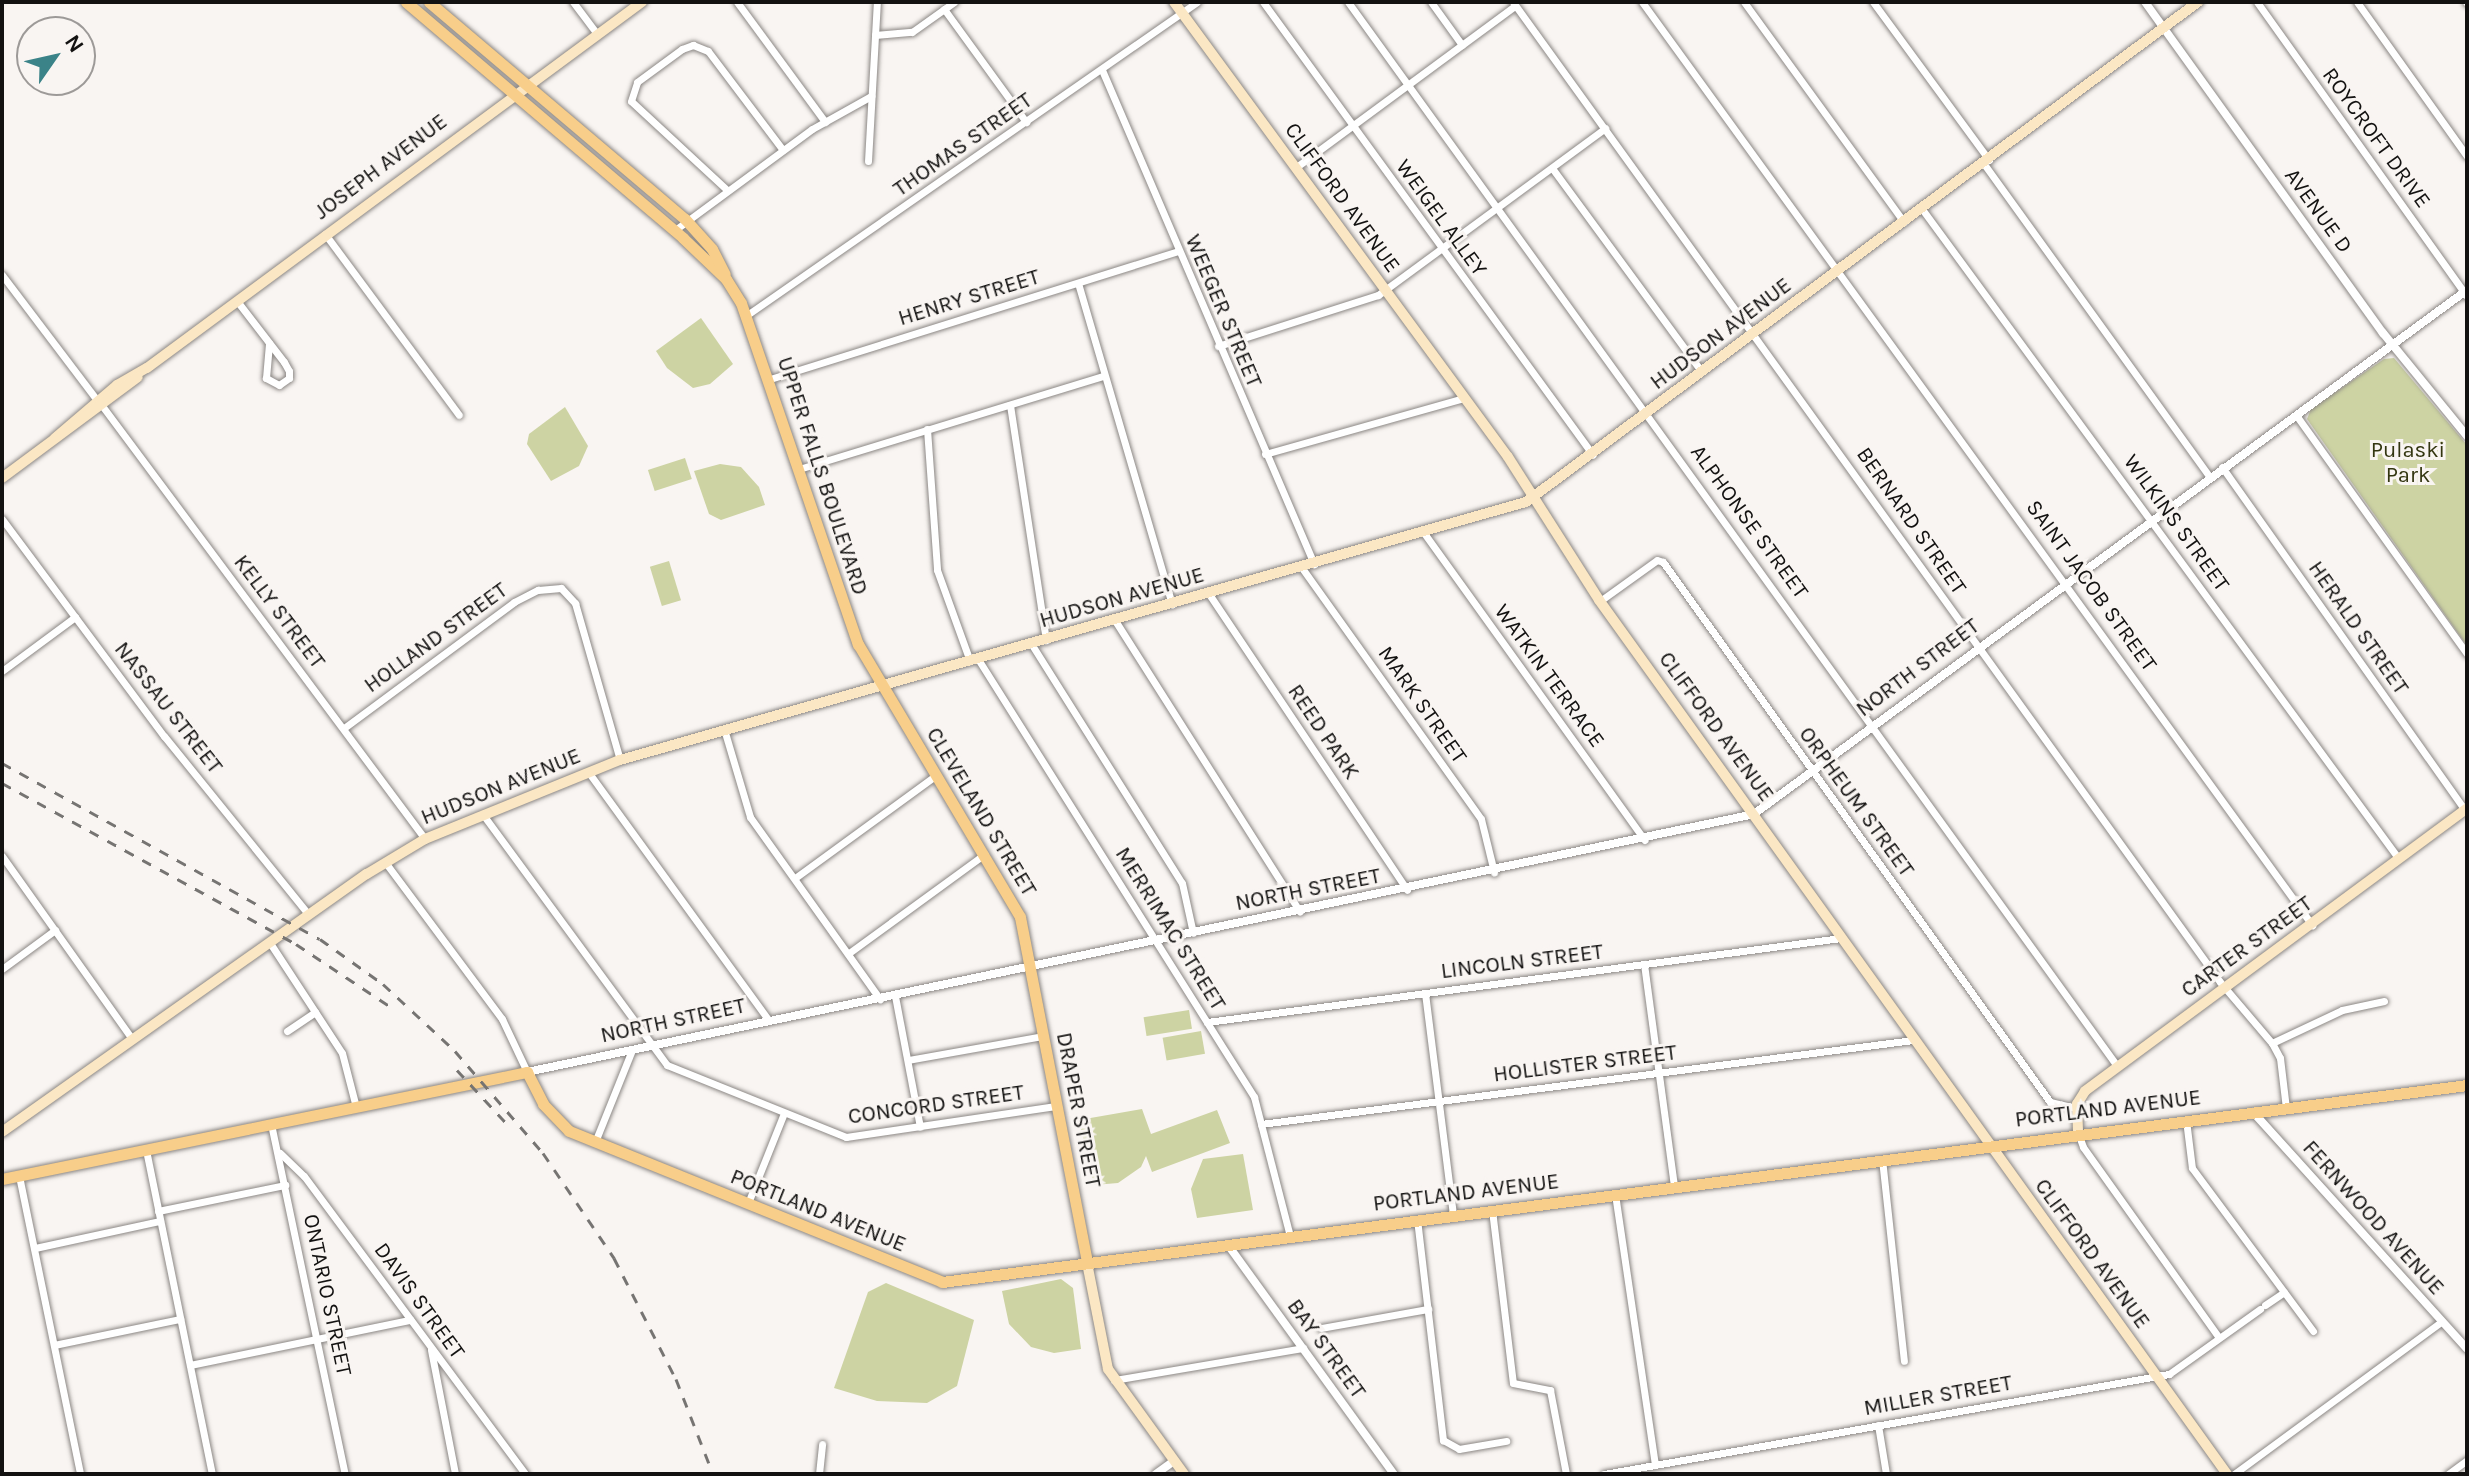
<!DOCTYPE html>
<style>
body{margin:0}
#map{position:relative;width:2469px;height:1476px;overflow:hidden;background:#f9f5f2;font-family:Karla,sans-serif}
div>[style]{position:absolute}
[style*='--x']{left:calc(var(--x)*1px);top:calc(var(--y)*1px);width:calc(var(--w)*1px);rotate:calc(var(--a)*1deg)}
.green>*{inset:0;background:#cdd3a3;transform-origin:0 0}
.roads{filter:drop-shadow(0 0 2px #8b8784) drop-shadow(0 0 2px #8b8784)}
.minor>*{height:7px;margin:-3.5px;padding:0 3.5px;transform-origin:3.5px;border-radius:3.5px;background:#fff}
.tertiary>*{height:8px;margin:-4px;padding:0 4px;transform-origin:4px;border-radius:4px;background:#fff}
.secondary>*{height:10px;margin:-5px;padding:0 5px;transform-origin:5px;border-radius:5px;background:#fbe7c4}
.primary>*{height:11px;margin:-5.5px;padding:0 5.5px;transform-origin:5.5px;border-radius:5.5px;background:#f8ce8a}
.rail>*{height:3px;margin-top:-1.5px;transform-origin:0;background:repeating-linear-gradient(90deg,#767472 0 10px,transparent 0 20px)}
span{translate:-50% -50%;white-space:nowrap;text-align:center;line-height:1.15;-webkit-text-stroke:6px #f9f5f2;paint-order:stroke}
.street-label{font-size:22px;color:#131211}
.park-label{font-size:22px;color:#333610}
.frame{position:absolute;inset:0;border:4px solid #131211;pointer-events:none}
.north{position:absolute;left:16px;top:16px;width:80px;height:80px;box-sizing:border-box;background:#f9f5f2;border:2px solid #9d9a98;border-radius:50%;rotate:56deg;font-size:22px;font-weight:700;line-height:32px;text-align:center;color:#131211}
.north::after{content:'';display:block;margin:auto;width:28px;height:36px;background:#3b8388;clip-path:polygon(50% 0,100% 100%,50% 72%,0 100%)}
</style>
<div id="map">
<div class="green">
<i style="clip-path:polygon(701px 318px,733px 364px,710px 384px,693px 388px,667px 368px,656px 351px)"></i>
<i style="clip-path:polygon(2394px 358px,2467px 445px,2467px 646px,2307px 419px,2311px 409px,2384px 359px)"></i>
<i style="clip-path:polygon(565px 407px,588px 446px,579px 466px,551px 481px,527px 444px,529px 434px)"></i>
<i style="left:685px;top:458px;width:22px;height:39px;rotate:72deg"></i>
<i style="clip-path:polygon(720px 464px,741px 467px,759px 487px,765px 505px,721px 520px,709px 514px,694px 471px)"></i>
<i style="left:669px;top:561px;width:41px;height:20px;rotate:73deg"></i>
<i style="left:1189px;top:1010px;width:19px;height:46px;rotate:81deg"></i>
<i style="left:1201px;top:1031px;width:23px;height:39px;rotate:80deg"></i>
<i style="clip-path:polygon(1142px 1109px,1151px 1134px,1217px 1110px,1230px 1143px,1152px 1172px,1146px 1156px,1141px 1167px,1118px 1183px,1094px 1185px,1079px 1120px)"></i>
<i style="clip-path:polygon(1243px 1154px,1253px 1210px,1197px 1218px,1191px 1189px,1203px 1159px)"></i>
<i style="clip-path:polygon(1061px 1279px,1073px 1288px,1081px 1349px,1054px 1353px,1031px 1347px,1009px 1324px,1002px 1291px)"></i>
<i style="clip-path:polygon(886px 1283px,974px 1320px,957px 1386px,927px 1403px,877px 1401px,834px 1388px,868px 1292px)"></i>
</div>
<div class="roads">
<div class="minor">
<i style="--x:573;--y:2;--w:40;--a:53"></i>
<i style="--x:737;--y:2;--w:149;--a:53.7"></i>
<i style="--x:1263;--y:2;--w:560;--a:53.93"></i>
<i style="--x:1348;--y:2;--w:1313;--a:54.14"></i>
<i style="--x:1431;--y:2;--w:53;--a:54.2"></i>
<i style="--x:1513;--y:2;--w:1208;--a:54.19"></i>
<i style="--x:2220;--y:982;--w:80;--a:49.6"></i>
<i style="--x:2272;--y:1043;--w:17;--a:62"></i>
<i style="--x:2280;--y:1058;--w:50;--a:83.2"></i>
<i style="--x:1642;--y:2;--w:1141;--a:54.02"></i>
<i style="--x:1744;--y:2;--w:272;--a:54"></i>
<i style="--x:1873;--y:2;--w:196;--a:53.7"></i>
<i style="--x:2257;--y:2;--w:361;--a:54.5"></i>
<i style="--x:2357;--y:2;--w:189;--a:54.5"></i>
<i style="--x:2466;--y:2;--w:1;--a:45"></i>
<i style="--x:944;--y:9;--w:140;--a:54"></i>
<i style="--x:875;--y:35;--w:37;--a:-5"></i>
<i style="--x:912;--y:32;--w:52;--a:-35.5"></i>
<i style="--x:1102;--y:70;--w:538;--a:66.77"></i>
<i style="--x:868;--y:161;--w:159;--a:-86.8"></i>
<i style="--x:1984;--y:164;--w:385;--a:54.2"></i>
<i style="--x:1295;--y:168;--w:273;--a:-36.4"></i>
<i style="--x:1552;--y:168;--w:253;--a:53.7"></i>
<i style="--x:726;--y:189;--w:129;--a:-137.2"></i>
<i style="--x:631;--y:101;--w:20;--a:-72"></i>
<i style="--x:637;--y:82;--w:56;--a:-36.3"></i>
<i style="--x:682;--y:49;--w:12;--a:-20"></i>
<i style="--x:693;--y:45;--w:16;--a:22"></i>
<i style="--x:708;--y:51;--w:124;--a:52.9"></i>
<i style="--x:1922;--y:209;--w:806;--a:53.73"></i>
<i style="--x:675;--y:230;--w:170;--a:-36.4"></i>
<i style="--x:812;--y:129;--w:68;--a:-29.2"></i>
<i style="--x:325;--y:234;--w:225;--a:53.5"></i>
<i style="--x:2;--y:275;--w:157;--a:52.8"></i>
<i style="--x:1078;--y:283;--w:335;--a:73.7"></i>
<i style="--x:237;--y:301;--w:77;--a:52.4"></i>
<i style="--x:284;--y:362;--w:10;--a:61"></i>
<i style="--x:289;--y:371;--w:7;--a:90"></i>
<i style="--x:289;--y:378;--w:12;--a:145"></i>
<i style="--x:279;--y:385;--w:15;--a:-152"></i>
<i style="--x:266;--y:378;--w:35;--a:-85"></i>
<i style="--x:747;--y:315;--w:548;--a:-34.82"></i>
<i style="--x:1218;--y:346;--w:168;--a:-17.7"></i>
<i style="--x:1378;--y:295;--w:282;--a:-36.3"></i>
<i style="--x:770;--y:379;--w:428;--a:-17.4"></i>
<i style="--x:1010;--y:405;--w:238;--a:81.3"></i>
<i style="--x:103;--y:407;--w:539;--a:53.3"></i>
<i style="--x:2296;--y:415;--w:294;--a:54.4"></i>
<i style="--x:927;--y:429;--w:141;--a:85.9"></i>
<i style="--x:937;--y:570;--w:97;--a:70.1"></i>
<i style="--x:1265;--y:454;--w:207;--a:-15.7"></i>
<i style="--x:2222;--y:467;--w:420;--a:54.7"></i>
<i style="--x:799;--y:469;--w:319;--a:-17"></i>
<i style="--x:2;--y:519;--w:271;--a:53.3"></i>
<i style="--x:164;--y:736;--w:230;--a:51"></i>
<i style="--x:1424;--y:533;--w:378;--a:54.3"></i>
<i style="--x:1302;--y:568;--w:308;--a:54.5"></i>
<i style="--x:1481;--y:819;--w:55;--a:76.2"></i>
<i style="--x:1209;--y:594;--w:356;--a:56.2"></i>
<i style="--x:1600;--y:601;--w:70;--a:-35.7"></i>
<i style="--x:1657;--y:560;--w:6;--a:18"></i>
<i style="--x:1663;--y:562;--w:664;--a:54.37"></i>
<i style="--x:2050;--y:1102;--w:28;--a:13"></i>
<i style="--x:1116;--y:622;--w:343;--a:57.6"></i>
<i style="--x:1032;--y:645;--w:281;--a:57.8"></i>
<i style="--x:1182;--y:883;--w:51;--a:77.6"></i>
<i style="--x:978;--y:659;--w:518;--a:57.78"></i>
<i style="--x:1254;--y:1097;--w:144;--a:75.5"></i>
<i style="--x:2;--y:671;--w:91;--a:-36.5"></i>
<i style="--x:344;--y:728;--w:212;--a:-36.5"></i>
<i style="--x:514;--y:602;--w:27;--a:-27"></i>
<i style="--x:538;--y:590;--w:23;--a:-5"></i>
<i style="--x:561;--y:588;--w:21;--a:47"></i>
<i style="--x:575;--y:603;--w:163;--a:74"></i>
<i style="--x:724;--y:729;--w:92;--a:73.5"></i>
<i style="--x:750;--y:817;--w:224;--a:54.5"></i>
<i style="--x:589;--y:773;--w:306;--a:54"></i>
<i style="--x:484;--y:816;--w:309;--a:53.7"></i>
<i style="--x:667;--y:1065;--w:193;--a:21.9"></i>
<i style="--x:846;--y:1137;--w:212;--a:-8.4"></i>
<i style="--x:2;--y:856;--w:224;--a:54.6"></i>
<i style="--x:385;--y:862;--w:196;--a:53.3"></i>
<i style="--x:502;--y:1019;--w:59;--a:64.7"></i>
<i style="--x:795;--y:878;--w:173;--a:-36.1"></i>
<i style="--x:270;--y:943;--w:131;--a:56.8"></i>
<i style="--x:342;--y:1053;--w:56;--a:75.5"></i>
<i style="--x:849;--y:953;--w:168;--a:-36.1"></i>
<i style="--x:1644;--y:964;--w:224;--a:82.3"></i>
<i style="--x:2;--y:969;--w:66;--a:-36.3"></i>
<i style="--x:1425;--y:993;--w:224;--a:82.8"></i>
<i style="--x:895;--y:996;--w:133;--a:79.2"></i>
<i style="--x:1207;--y:1022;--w:640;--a:-7.55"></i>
<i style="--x:287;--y:1031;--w:34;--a:-34"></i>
<i style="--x:2272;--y:1043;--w:77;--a:-25.2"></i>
<i style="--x:2342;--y:1010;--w:43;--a:-12.1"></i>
<i style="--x:908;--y:1060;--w:137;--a:-10.1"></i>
<i style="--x:2186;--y:1120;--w:48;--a:82.9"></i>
<i style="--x:2192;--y:1168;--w:203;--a:53.4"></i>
<i style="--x:271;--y:1124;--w:358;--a:78.1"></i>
<i style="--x:1261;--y:1124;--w:657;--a:-7.34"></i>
<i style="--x:2078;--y:1133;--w:15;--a:70"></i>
<i style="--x:2083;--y:1147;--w:234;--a:54.5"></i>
<i style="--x:595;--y:1142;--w:99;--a:-68.1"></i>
<i style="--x:146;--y:1150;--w:331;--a:78.5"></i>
<i style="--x:280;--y:1153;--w:33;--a:44"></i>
<i style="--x:304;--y:1176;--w:371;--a:53.4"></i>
<i style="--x:1882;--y:1159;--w:203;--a:83.8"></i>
<i style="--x:19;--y:1176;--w:304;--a:78.4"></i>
<i style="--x:1615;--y:1194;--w:274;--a:81.6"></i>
<i style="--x:748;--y:1203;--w:97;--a:-68.2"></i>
<i style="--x:1492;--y:1210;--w:174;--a:83.1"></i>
<i style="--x:1513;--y:1383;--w:38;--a:11"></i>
<i style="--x:1550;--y:1390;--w:86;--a:79.2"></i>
<i style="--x:158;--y:1211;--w:130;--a:-11.6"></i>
<i style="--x:1417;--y:1219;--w:223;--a:83.3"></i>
<i style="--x:1443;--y:1440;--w:18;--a:29"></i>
<i style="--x:1459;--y:1449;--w:48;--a:-9.7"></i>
<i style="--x:35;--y:1248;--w:128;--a:-12.2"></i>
<i style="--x:2265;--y:1305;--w:23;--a:-34"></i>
<i style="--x:1321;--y:1328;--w:109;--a:-10.1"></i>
<i style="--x:54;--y:1345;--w:129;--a:-11.7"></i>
<i style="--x:431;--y:1350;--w:126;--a:79"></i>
<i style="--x:190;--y:1365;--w:225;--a:-11.6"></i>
<i style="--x:1114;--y:1380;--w:192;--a:-9.6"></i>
<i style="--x:1878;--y:1425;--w:50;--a:80.7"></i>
<i style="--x:819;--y:1474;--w:30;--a:-84"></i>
<i style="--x:1604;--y:1474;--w:574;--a:-10.04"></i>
<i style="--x:2169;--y:1374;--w:112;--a:-35.5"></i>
<i style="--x:2234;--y:1474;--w:258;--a:-36.3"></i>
<i style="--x:2448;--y:1474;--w:24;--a:-36"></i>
</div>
<div class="tertiary">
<i style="--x:2145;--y:2;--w:408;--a:54.3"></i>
<i style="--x:2383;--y:333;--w:133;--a:50.8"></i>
<i style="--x:527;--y:1072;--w:1254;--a:-11.87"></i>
<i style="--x:1754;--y:814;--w:885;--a:-36.31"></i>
<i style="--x:2253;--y:1112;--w:319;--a:47.9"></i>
<i style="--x:1228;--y:1245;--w:283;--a:54.1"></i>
<i style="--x:1156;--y:1474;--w:22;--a:-36"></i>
</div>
<div class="secondary">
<i style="--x:1174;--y:2;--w:564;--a:53.72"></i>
<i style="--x:1508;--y:457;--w:169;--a:57.5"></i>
<i style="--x:1599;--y:600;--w:1076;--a:54.3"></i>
<i style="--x:55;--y:438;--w:82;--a:-40.5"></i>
<i style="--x:117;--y:385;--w:34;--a:-30"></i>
<i style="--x:147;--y:368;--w:616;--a:-36.48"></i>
<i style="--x:2;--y:478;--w:169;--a:-36.6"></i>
<i style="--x:2078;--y:1131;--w:27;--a:-92"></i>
<i style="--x:2077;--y:1104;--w:15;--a:-58"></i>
<i style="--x:2085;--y:1091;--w:475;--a:-36.5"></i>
<i style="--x:2;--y:1132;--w:447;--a:-35.3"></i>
<i style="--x:367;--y:874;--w:68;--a:-31.1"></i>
<i style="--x:425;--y:839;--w:210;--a:-22.1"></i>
<i style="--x:620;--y:760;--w:942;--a:-15.9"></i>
<i style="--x:1526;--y:502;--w:838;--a:-36.65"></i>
<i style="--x:1087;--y:1263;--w:108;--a:78.8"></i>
<i style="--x:1108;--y:1369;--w:130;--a:54.1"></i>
</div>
<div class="primary">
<i style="--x:406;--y:2;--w:364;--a:40.4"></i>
<i style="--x:683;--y:238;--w:59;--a:43.6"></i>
<i style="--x:726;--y:279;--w:28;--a:58"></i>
<i style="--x:741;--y:303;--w:361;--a:71.1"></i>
<i style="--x:858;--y:644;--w:317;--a:59.3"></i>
<i style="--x:1020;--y:917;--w:352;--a:79"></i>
<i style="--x:429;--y:2;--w:336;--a:40.3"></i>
<i style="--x:685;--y:219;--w:40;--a:48"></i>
<i style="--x:712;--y:249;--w:28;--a:63"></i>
<i style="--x:2;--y:1179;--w:536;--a:-11.52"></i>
<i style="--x:527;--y:1072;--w:36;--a:63"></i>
<i style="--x:543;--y:1104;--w:37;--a:46"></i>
<i style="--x:569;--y:1131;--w:402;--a:22"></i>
<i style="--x:942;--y:1282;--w:1538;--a:-7.36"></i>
</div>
</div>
<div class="rail">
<i style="--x:2;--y:763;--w:363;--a:29"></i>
<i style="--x:320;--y:939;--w:77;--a:35.5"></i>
<i style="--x:383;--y:984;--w:98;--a:42.9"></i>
<i style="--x:455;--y:1051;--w:135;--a:49.2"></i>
<i style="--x:543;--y:1153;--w:127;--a:55.9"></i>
<i style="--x:614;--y:1258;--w:136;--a:62.9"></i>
<i style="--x:676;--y:1379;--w:102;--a:68.7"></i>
<i style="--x:2;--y:783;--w:335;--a:28.7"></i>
<i style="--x:296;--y:944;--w:118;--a:33.6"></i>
<i style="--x:457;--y:1070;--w:72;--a:47.2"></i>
</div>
<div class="street-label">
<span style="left:2376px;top:138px;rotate:54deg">ROYCROFT DRIVE</span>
<span style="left:963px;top:145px;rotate:-35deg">THOMAS STREET</span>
<span style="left:381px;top:167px;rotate:-37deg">JOSEPH AVENUE</span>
<span style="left:1342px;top:198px;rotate:54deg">CLIFFORD AVENUE</span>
<span style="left:2318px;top:211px;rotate:54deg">AVENUE D</span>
<span style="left:1441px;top:218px;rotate:54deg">WEIGEL ALLEY</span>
<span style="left:969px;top:298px;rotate:-17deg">HENRY STREET</span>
<span style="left:1223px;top:311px;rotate:67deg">WEEGER STREET</span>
<span style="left:1721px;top:334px;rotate:-37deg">HUDSON AVENUE</span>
<span style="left:822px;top:476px;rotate:72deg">UPPER FALLS BOULEVARD</span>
<span style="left:1911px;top:521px;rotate:55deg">BERNARD STREET</span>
<span style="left:1749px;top:522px;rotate:54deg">ALPHONSE STREET</span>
<span style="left:2176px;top:523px;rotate:54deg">WILKINS STREET</span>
<span style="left:2091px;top:586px;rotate:54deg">SAINT JACOB STREET</span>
<span style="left:1122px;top:598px;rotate:-16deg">HUDSON AVENUE</span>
<span style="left:279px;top:612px;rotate:53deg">KELLY STREET</span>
<span style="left:2358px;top:628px;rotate:55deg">HERALD STREET</span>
<span style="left:436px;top:638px;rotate:-36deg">HOLLAND STREET</span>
<span style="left:1918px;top:668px;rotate:-37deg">NORTH STREET</span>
<span style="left:1549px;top:676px;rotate:54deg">WATKIN TERRACE</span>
<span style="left:1422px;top:705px;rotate:55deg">MARK STREET</span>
<span style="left:168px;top:708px;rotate:52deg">NASSAU STREET</span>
<span style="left:1716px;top:727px;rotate:54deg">CLIFFORD AVENUE</span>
<span style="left:1323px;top:732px;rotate:56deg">REED PARK</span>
<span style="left:501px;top:787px;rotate:-22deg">HUDSON AVENUE</span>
<span style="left:1856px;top:802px;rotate:54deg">ORPHEUM STREET</span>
<span style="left:981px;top:812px;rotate:59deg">CLEVELAND STREET</span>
<span style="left:1308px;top:890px;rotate:-11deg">NORTH STREET</span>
<span style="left:1170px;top:929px;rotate:58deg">MERRIMAC STREET</span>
<span style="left:2247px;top:947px;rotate:-36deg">CARTER STREET</span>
<span style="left:1522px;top:962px;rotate:-7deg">LINCOLN STREET</span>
<span style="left:673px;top:1021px;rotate:-12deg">NORTH STREET</span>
<span style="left:1585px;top:1064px;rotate:-7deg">HOLLISTER STREET</span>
<span style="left:936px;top:1105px;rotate:-8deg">CONCORD STREET</span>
<span style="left:2108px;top:1109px;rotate:-7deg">PORTLAND AVENUE</span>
<span style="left:1078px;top:1110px;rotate:79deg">DRAPER STREET</span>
<span style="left:1466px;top:1193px;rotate:-7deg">PORTLAND AVENUE</span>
<span style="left:818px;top:1211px;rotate:22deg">PORTLAND AVENUE</span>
<span style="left:2373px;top:1218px;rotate:48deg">FERNWOOD AVENUE</span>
<span style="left:2092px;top:1254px;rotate:54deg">CLIFFORD AVENUE</span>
<span style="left:327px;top:1295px;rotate:78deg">ONTARIO STREET</span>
<span style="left:419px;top:1301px;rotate:54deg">DAVIS STREET</span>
<span style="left:1326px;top:1349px;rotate:54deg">BAY STREET</span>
<span style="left:1938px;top:1396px;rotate:-10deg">MILLER STREET</span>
</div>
<div class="park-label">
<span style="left:2408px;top:463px">Pulaski<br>Park</span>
</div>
<div class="frame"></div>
<div class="north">N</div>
</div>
